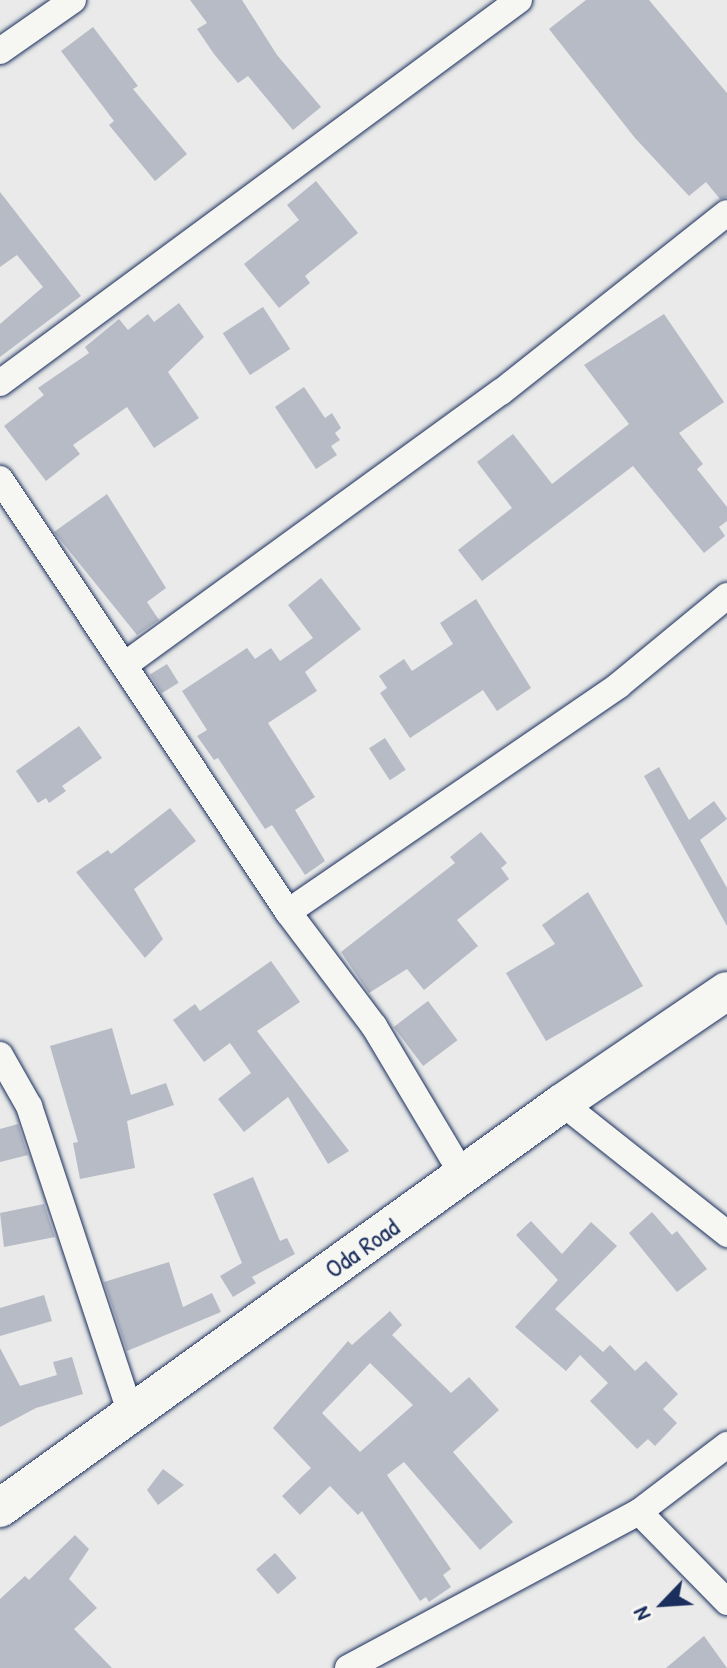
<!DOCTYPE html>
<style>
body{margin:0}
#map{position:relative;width:727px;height:1668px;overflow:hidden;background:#e9eae9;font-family:"Patrick Hand",sans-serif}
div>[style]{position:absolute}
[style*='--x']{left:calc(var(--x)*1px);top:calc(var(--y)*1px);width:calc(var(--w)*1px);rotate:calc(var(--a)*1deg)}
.building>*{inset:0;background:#b6bbc6;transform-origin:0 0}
.roads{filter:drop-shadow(0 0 2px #1b2f5e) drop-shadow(0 0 2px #1b2f5e)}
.street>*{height:26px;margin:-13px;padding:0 13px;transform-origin:13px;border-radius:13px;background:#f6f6f2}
.secondary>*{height:38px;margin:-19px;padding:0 19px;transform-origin:19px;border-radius:19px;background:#f6f6f2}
span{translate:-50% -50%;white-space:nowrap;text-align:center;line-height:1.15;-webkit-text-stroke:8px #f6f6f2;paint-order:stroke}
.street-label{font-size:26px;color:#1b2f5e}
.north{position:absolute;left:623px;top:1564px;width:80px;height:80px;-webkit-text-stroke:6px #f6f6f2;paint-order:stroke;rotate:245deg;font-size:22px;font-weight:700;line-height:32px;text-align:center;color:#1b2f5e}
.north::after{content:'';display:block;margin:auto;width:28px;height:36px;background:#1b2f5e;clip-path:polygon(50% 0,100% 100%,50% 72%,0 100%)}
</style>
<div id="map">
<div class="building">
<i style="clip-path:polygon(190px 0,242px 0,277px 55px,321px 107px,293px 130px,248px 76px,238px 83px,214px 54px,197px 29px,207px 23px)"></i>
<i style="clip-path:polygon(586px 0,649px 0,727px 93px,727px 197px,720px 199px,706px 182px,689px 196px,635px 138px,549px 29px)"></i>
<i style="clip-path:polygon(93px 27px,138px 86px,133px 89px,187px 154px,155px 181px,109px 125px,114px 121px,61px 51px)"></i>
<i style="clip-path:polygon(316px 181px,358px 233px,305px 276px,310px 283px,279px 308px,244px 264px,299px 220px,287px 205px)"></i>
<i style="clip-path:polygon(0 192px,81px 296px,0 357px,0 324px,43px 287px,17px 255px,0 267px)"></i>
<i style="clip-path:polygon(179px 303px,204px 337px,168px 372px,199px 418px,154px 448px,127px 407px,73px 445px,80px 454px,46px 481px,4px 426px,44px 395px,38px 388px,89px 353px,85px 347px,119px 319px,128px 330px,148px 314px,154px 322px)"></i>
<i style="left:263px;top:307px;width:50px;height:48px;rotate:57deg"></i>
<i style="clip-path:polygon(664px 314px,724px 402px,679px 433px,703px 464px,697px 469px,727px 507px,727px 521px,719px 527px,725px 536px,704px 553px,633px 466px,482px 581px,458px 550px,512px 508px,477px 462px,513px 434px,552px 484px,629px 424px,584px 365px)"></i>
<i style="clip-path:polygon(304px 387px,325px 418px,332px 413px,341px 428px,335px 433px,340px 440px,331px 446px,337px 455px,316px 469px,275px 407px)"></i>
<i style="clip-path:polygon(107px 494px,166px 588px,147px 602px,159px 620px,137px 635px,54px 532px)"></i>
<i style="clip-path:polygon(321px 578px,361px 629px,305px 672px,317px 691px,268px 723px,315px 797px,295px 810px,325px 861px,305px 875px,272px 825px,265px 829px,218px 758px,214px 760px,197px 736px,207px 730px,182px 691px,247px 648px,255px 659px,271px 648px,280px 661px,313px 638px,288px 605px)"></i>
<i style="clip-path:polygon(476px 599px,531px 688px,497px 711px,483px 690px,410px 738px,380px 693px,387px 688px,379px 676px,404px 659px,412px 671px,453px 644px,440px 623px)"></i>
<i style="left:167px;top:664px;width:22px;height:20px;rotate:58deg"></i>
<i style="clip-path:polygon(79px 726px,102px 758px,62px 786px,66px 791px,49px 803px,46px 798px,38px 803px,16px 771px)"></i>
<i style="left:385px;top:738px;width:38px;height:19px;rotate:57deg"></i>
<i style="clip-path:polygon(659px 767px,689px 820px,714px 801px,727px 819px,700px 840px,727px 888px,727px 926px,644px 776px)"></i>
<i style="clip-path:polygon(170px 808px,196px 841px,134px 889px,163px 939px,145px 958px,76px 872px,108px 850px,111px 854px)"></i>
<i style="clip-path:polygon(481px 832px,507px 863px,501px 868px,509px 879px,457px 920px,478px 946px,424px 990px,407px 969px,369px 993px,341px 952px,455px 863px,450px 857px)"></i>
<i style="clip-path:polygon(588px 892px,643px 986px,546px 1041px,506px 973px,555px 944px,542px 925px)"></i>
<i style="clip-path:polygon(271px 961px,300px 1002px,257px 1031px,349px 1151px,328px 1164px,288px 1097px,244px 1132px,218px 1099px,251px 1073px,230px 1043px,204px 1062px,173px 1020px,195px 1004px,200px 1011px)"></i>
<i style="left:428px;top:1001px;width:49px;height:43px;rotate:53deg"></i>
<i style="clip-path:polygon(112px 1028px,131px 1095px,166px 1083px,174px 1105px,127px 1121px,135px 1168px,80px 1179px,73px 1143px,78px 1142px,50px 1046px)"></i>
<i style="clip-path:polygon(18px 1124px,28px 1155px,0 1162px,0 1129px)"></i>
<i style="clip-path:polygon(253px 1177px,280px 1241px,287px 1238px,295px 1254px,252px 1277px,256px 1283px,233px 1297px,220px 1276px,242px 1263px,213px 1194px)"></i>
<i style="clip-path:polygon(44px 1204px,55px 1237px,4px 1247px,0 1213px)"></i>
<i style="clip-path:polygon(652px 1212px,672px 1235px,677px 1231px,707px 1269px,677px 1292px,629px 1233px)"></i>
<i style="clip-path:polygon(531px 1221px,562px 1254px,591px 1222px,617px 1246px,555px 1309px,603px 1352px,610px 1345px,635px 1371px,646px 1361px,678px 1394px,663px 1409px,677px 1423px,655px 1446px,648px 1439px,637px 1449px,590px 1401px,608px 1383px,580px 1355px,566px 1371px,515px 1327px,558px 1280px,516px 1235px)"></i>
<i style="clip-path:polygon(169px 1262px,183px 1307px,212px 1293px,221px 1312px,127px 1351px,104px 1282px)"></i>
<i style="clip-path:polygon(44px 1295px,52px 1321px,0 1336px,0 1308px)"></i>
<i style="clip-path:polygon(evenodd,390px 1311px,402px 1325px,392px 1335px,451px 1393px,469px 1377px,499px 1410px,453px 1452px,513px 1522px,480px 1550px,404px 1462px,387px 1475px,451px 1569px,443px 1575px,451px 1587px,429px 1602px,426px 1597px,420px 1601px,362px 1511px,358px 1515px,330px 1486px,300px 1515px,282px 1496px,311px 1468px,273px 1428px,348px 1341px,352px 1345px,390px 1311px,370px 1363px,413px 1405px,360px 1452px,322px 1413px,370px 1363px)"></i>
<i style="clip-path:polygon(0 1348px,20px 1386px,57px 1375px,53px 1362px,72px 1357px,83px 1394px,36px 1408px,0 1427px)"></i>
<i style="clip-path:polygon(163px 1469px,184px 1485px,158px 1505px,147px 1490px)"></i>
<i style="clip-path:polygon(75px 1535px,89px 1549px,69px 1579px,97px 1608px,74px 1629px,112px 1668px,0 1668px,0 1599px,25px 1576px,29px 1580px)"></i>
<i style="left:275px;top:1553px;width:33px;height:25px;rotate:49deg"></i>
<i style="clip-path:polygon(704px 1636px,727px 1668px,666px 1668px)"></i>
</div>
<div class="roads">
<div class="street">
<i style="--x:0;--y:51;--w:89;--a:-34.9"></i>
<i style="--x:0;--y:383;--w:645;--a:-36.43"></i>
<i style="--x:0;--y:479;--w:520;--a:56.37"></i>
<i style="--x:288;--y:912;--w:143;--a:53"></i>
<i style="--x:374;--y:1026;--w:176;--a:59.2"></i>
<i style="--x:126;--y:664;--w:463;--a:-36"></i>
<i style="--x:501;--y:392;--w:288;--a:-38.4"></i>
<i style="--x:288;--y:912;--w:401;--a:-34.4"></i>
<i style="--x:619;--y:685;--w:140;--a:-39.5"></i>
<i style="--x:0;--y:1055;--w:59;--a:60.4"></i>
<i style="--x:29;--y:1106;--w:325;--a:71.7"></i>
<i style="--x:562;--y:1103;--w:211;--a:38.4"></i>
<i style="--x:639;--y:1512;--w:126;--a:45.6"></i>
<i style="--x:348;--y:1668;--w:330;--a:-28.2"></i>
<i style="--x:639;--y:1512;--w:111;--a:-37.3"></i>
</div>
<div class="secondary">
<i style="--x:0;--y:1508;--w:693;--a:-35.78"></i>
<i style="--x:562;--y:1103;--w:199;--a:-34.2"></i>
</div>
</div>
<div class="street-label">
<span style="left:362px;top:1248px;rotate:-35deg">Oda Road</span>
</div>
<div class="north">N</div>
</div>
